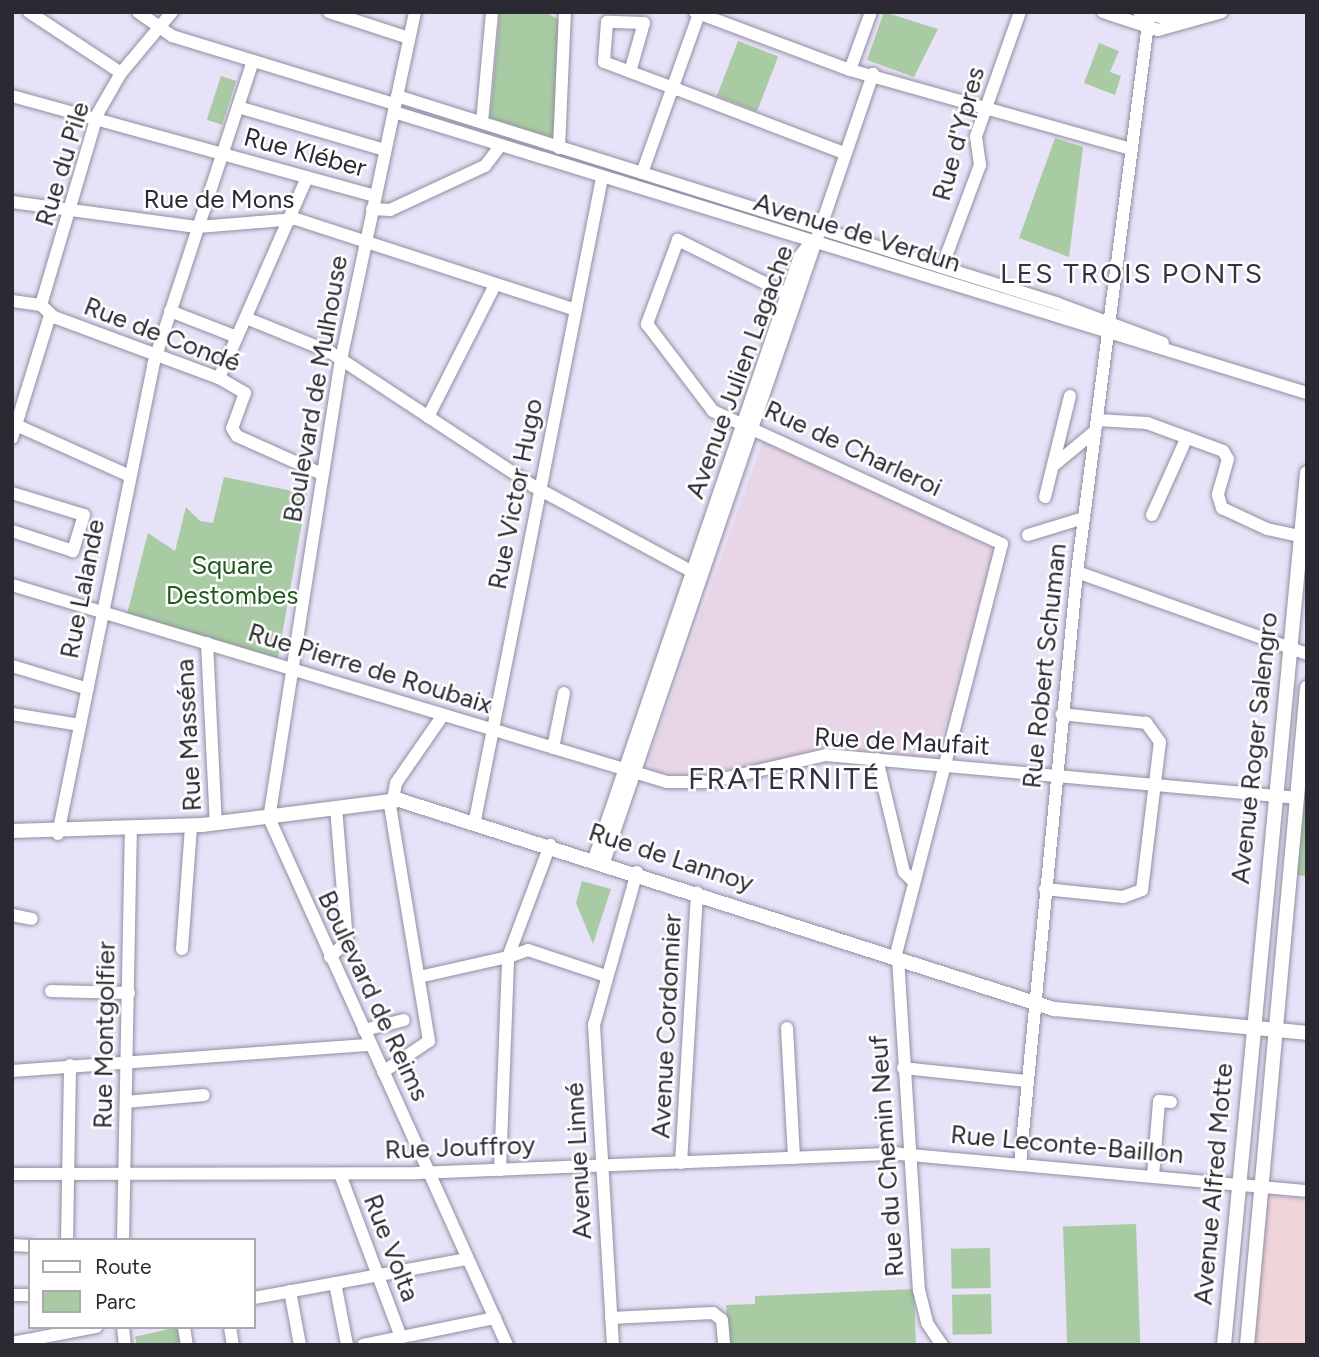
<!DOCTYPE html>
<meta charset="utf-8">
<style>
body{margin:0}
#map{position:relative;width:1319px;height:1357px;overflow:hidden;background:#e8e2f8;font-family:Figtree,sans-serif}
div>[style]{position:absolute}
[style*='--x']{left:calc(var(--x)*1px);top:calc(var(--y)*1px);width:calc(var(--w)*1px);rotate:calc(var(--a)*1deg)}
.commercial>*{inset:0;background:#efd4da}
.medical>*{inset:0;background:#e8d6e6}
.green>*{inset:0;background:#a8cba3;transform-origin:0 0}
.roads{filter:drop-shadow(0 0 2px #928da1) drop-shadow(0 0 2px #928da1)}
.minor>*{height:12px;margin:-6px;padding:0 6px;transform-origin:6px;border-radius:6px;background:#fff}
.major>*{height:14px;margin:-7px;padding:0 7px;transform-origin:7px;border-radius:7px;background:#fff}
span{translate:-50% -50%;white-space:nowrap;text-align:center;line-height:1.15;-webkit-text-stroke:5px #fff;paint-order:stroke}
.street-label{font-size:26px;color:#2b2931}
.park-label{font-size:26px;color:#205a1a}
.neighbourhood-label{font-size:28px;color:#353141;letter-spacing:2px}
.quarter-label{font-size:30px;color:#353141;letter-spacing:2px}
.frame{position:absolute;inset:0;border:14px solid #2b2931;pointer-events:none}
.legend{position:absolute;left:28px;top:1238px;width:228px;height:91px;box-sizing:border-box;background:#fff;border:2px solid #aaa9ad;margin:0;padding:9px 12px;list-style:none;font-size:21px;color:#2b2931}
.legend li{display:flex;align-items:center;gap:14px;height:35px}
.legend b{width:35px;border:2px solid #aaa9ad}
</style>
<div id="map">
<div class="commercial">
<i style="clip-path:polygon(1273px 1196px,1307px 1199px,1307px 1345px,1252px 1345px,1266px 1199px)"></i>
</div>
<div class="medical">
<i style="clip-path:polygon(763px 441px,994px 548px,936px 758px,825px 748px,707px 776px,653px 772px,648px 761px)"></i>
</div>
<div class="green">
<i style="clip-path:polygon(500px 12px,546px 12px,560px 21px,556px 133px,550px 137px,490px 118px)"></i>
<i style="clip-path:polygon(884px 12px,938px 29px,914px 77px,867px 60px)"></i>
<i style="left:738px;top:41px;width:43px;height:59px;rotate:21deg"></i>
<i style="clip-path:polygon(1099px 43px,1119px 51px,1110px 72px,1121px 76px,1115px 95px,1084px 83px)"></i>
<i style="left:221px;top:76px;width:16px;height:46px;rotate:18deg"></i>
<i style="clip-path:polygon(1055px 138px,1083px 147px,1069px 257px,1019px 238px)"></i>
<i style="clip-path:polygon(224px 477px,307px 494px,278px 658px,127px 614px,148px 533px,175px 551px,186px 507px,200px 521px,213px 523px)"></i>
<i style="clip-path:polygon(1307px 760px,1307px 876px,1296px 875px)"></i>
<i style="clip-path:polygon(582px 881px,611px 889px,593px 944px,576px 903px)"></i>
<i style="left:1136px;top:1224px;width:119px;height:73px;rotate:88deg"></i>
<i style="left:990px;top:1248px;width:40px;height:39px;rotate:89deg"></i>
<i style="clip-path:polygon(914px 1289px,916px 1345px,728px 1345px,726px 1305px,755px 1304px,755px 1296px)"></i>
<i style="left:991px;top:1294px;width:40px;height:39px;rotate:89deg"></i>
<i style="left:177px;top:1327px;width:18px;height:43px;rotate:77deg"></i>
</div>
<div class="roads">
<div class="minor">
<i style="--x:29;--y:12;--w:110;--a:33.5"></i>
<i style="--x:138;--y:12;--w:42;--a:35.2"></i>
<i style="--x:172;--y:36;--w:233;--a:17"></i>
<i style="--x:329;--y:12;--w:84;--a:18"></i>
<i style="--x:415;--y:12;--w:355;--a:102"></i>
<i style="--x:341;--y:359;--w:465;--a:98.9"></i>
<i style="--x:269;--y:818;--w:578;--a:65.7"></i>
<i style="--x:695;--y:12;--w:165;--a:20.5"></i>
<i style="--x:850;--y:70;--w:292;--a:15.7"></i>
<i style="--x:1103;--y:12;--w:58;--a:18.1"></i>
<i style="--x:1158;--y:30;--w:66;--a:-15.7"></i>
<i style="--x:1139;--y:12;--w:28;--a:13"></i>
<i style="--x:1166;--y:18;--w:26;--a:-13"></i>
<i style="--x:850;--y:70;--w:62;--a:-70.1"></i>
<i style="--x:630;--y:72;--w:51;--a:-74.1"></i>
<i style="--x:644;--y:23;--w:37;--a:-178"></i>
<i style="--x:607;--y:22;--w:40;--a:94.3"></i>
<i style="--x:604;--y:62;--w:80;--a:20.5"></i>
<i style="--x:679;--y:90;--w:177;--a:20.9"></i>
<i style="--x:12;--y:96;--w:377;--a:15.4"></i>
<i style="--x:397;--y:96;--w:691;--a:17.44"></i>
<i style="--x:1056;--y:303;--w:114;--a:20.5"></i>
<i style="--x:238;--y:107;--w:153;--a:16.3"></i>
<i style="--x:394;--y:112;--w:955;--a:17.11"></i>
<i style="--x:482;--y:122;--w:110;--a:-84.8"></i>
<i style="--x:559;--y:148;--w:136;--a:-87.5"></i>
<i style="--x:642;--y:173;--w:169;--a:-70.3"></i>
<i style="--x:12;--y:202;--w:188;--a:7.7"></i>
<i style="--x:198;--y:227;--w:98;--a:-4.7"></i>
<i style="--x:296;--y:219;--w:294;--a:18"></i>
<i style="--x:372;--y:209;--w:18;--a:3"></i>
<i style="--x:390;--y:210;--w:105;--a:-24.9"></i>
<i style="--x:485;--y:166;--w:25;--a:-53"></i>
<i style="--x:942;--y:267;--w:109;--a:-69.6"></i>
<i style="--x:980;--y:165;--w:29;--a:-98"></i>
<i style="--x:976;--y:136;--w:132;--a:-70.5"></i>
<i style="--x:787;--y:294;--w:122;--a:-153.6"></i>
<i style="--x:678;--y:240;--w:90;--a:110.3"></i>
<i style="--x:647;--y:324;--w:109;--a:52.8"></i>
<i style="--x:713;--y:411;--w:318;--a:24.7"></i>
<i style="--x:1002;--y:544;--w:427;--a:104.5"></i>
<i style="--x:12;--y:301;--w:29;--a:8"></i>
<i style="--x:41;--y:305;--w:18;--a:43"></i>
<i style="--x:54;--y:317;--w:176;--a:20.3"></i>
<i style="--x:219;--y:378;--w:30;--a:30"></i>
<i style="--x:245;--y:393;--w:37;--a:110"></i>
<i style="--x:232;--y:428;--w:9;--a:58"></i>
<i style="--x:237;--y:436;--w:93;--a:24.1"></i>
<i style="--x:41;--y:305;--w:200;--a:-73.5"></i>
<i style="--x:98;--y:113;--w:46;--a:-60.1"></i>
<i style="--x:121;--y:73;--w:80;--a:-50.1"></i>
<i style="--x:170;--y:311;--w:72;--a:21.2"></i>
<i style="--x:246;--y:318;--w:91;--a:22"></i>
<i style="--x:330;--y:352;--w:243;--a:33.4"></i>
<i style="--x:533;--y:486;--w:187;--a:28.3"></i>
<i style="--x:219;--y:378;--w:219;--a:-66.3"></i>
<i style="--x:428;--y:417;--w:148;--a:-63.1"></i>
<i style="--x:1097;--y:420;--w:50;--a:3.4"></i>
<i style="--x:1147;--y:423;--w:81;--a:20.2"></i>
<i style="--x:1223;--y:451;--w:9;--a:58"></i>
<i style="--x:1228;--y:459;--w:37;--a:106"></i>
<i style="--x:1218;--y:495;--w:14;--a:73"></i>
<i style="--x:1222;--y:508;--w:50;--a:25"></i>
<i style="--x:1267;--y:529;--w:35;--a:12"></i>
<i style="--x:16;--y:425;--w:123;--a:24.1"></i>
<i style="--x:12;--y:438;--w:129;--a:-72.8"></i>
<i style="--x:1053;--y:466;--w:55;--a:-39.8"></i>
<i style="--x:12;--y:493;--w:75;--a:17"></i>
<i style="--x:84;--y:515;--w:38;--a:107"></i>
<i style="--x:73;--y:551;--w:64;--a:-161.8"></i>
<i style="--x:1045;--y:497;--w:104;--a:-76.1"></i>
<i style="--x:1152;--y:515;--w:85;--a:-65.8"></i>
<i style="--x:1028;--y:535;--w:59;--a:-16.9"></i>
<i style="--x:1077;--y:572;--w:244;--a:19.6"></i>
<i style="--x:12;--y:585;--w:684;--a:16.74"></i>
<i style="--x:667;--y:782;--w:42;--a:0"></i>
<i style="--x:709;--y:782;--w:120;--a:-13"></i>
<i style="--x:826;--y:755;--w:472;--a:5.2"></i>
<i style="--x:207;--y:643;--w:181;--a:87.2"></i>
<i style="--x:12;--y:666;--w:79;--a:16.8"></i>
<i style="--x:12;--y:714;--w:69;--a:9.2"></i>
<i style="--x:553;--y:748;--w:56;--a:-78.7"></i>
<i style="--x:877;--y:759;--w:116;--a:76.6"></i>
<i style="--x:904;--y:872;--w:14;--a:45"></i>
<i style="--x:393;--y:800;--w:17;--a:-80"></i>
<i style="--x:396;--y:783;--w:83;--a:-55.3"></i>
<i style="--x:475;--y:820;--w:654;--a:-78.81"></i>
<i style="--x:58;--y:834;--w:479;--a:-78.5"></i>
<i style="--x:153;--y:365;--w:320;--a:-71.8"></i>
<i style="--x:594;--y:859;--w:637;--a:-71.14"></i>
<i style="--x:800;--y:256;--w:18;--a:-52"></i>
<i style="--x:604;--y:862;--w:833;--a:-71.15"></i>
<i style="--x:1045;--y:889;--w:78;--a:5.9"></i>
<i style="--x:1123;--y:897;--w:20;--a:-20"></i>
<i style="--x:1142;--y:890;--w:149;--a:-83.1"></i>
<i style="--x:1160;--y:742;--w:24;--a:-126"></i>
<i style="--x:1146;--y:723;--w:85;--a:-174"></i>
<i style="--x:12;--y:915;--w:20;--a:11"></i>
<i style="--x:182;--y:949;--w:123;--a:-85.8"></i>
<i style="--x:330;--y:957;--w:23;--a:-43"></i>
<i style="--x:347;--y:941;--w:134;--a:-94.7"></i>
<i style="--x:508;--y:957;--w:21;--a:-19"></i>
<i style="--x:528;--y:950;--w:82;--a:18.4"></i>
<i style="--x:898;--y:958;--w:333;--a:86.4"></i>
<i style="--x:919;--y:1290;--w:34;--a:76"></i>
<i style="--x:927;--y:1323;--w:27;--a:56"></i>
<i style="--x:419;--y:977;--w:91;--a:-12.7"></i>
<i style="--x:51;--y:991;--w:78;--a:1.5"></i>
<i style="--x:787;--y:1028;--w:130;--a:86.9"></i>
<i style="--x:364;--y:1030;--w:41;--a:-14"></i>
<i style="--x:903;--y:1068;--w:125;--a:6"></i>
<i style="--x:12;--y:1071;--w:359;--a:-4.2"></i>
<i style="--x:383;--y:1072;--w:55;--a:-34"></i>
<i style="--x:429;--y:1041;--w:244;--a:-99.4"></i>
<i style="--x:126;--y:1102;--w:78;--a:-5.1"></i>
<i style="--x:681;--y:1163;--w:271;--a:-86.6"></i>
<i style="--x:1020;--y:1164;--w:595;--a:-84.5"></i>
<i style="--x:1077;--y:572;--w:561;--a:-82.62"></i>
<i style="--x:500;--y:1170;--w:213;--a:-87.8"></i>
<i style="--x:508;--y:957;--w:120;--a:-69.4"></i>
<i style="--x:12;--y:1174;--w:405;--a:-0.1"></i>
<i style="--x:417;--y:1173;--w:483;--a:-2.3"></i>
<i style="--x:900;--y:1154;--w:409;--a:5.2"></i>
<i style="--x:340;--y:1174;--w:174;--a:69.5"></i>
<i style="--x:1153;--y:1176;--w:75;--a:-85.4"></i>
<i style="--x:1159;--y:1101;--w:12;--a:5"></i>
<i style="--x:67;--y:1240;--w:175;--a:-89"></i>
<i style="--x:123;--y:1240;--w:409;--a:-88.9"></i>
<i style="--x:12;--y:1245;--w:18;--a:3"></i>
<i style="--x:335;--y:1283;--w:63;--a:79"></i>
<i style="--x:290;--y:1291;--w:55;--a:79.5"></i>
<i style="--x:12;--y:1295;--w:18;--a:0"></i>
<i style="--x:254;--y:1298;--w:217;--a:-10.4"></i>
<i style="--x:611;--y:1318;--w:102;--a:-2.8"></i>
<i style="--x:713;--y:1313;--w:11;--a:38"></i>
<i style="--x:722;--y:1320;--w:25;--a:85"></i>
<i style="--x:123;--y:1327;--w:18;--a:84"></i>
<i style="--x:184;--y:1327;--w:18;--a:81"></i>
<i style="--x:230;--y:1327;--w:18;--a:81"></i>
<i style="--x:12;--y:1343;--w:86;--a:-10.8"></i>
<i style="--x:363;--y:1345;--w:135;--a:-11.6"></i>
<i style="--x:613;--y:1345;--w:321;--a:-93.4"></i>
<i style="--x:594;--y:1025;--w:159;--a:-74.3"></i>
</div>
<div class="major">
<i style="--x:12;--y:831;--w:190;--a:-1.8"></i>
<i style="--x:202;--y:825;--w:199;--a:-7.2"></i>
<i style="--x:399;--y:800;--w:688;--a:17.7"></i>
<i style="--x:1054;--y:1009;--w:254;--a:5.4"></i>
<i style="--x:1224;--y:1345;--w:876;--a:-84.56"></i>
<i style="--x:1247;--y:1345;--w:660;--a:-84.78"></i>
</div>
</div>
<div class="street-label">
<span style="left:959px;top:134px;rotate:-75deg">Rue d'Ypres</span>
<span style="left:305px;top:153px;rotate:15deg">Rue Kléber</span>
<span style="left:63px;top:164px;rotate:-73deg">Rue du Pile</span>
<span style="left:219px;top:200px">Rue de Mons</span>
<span style="left:857px;top:233px;rotate:17deg">Avenue de Verdun</span>
<span style="left:162px;top:335px;rotate:21deg">Rue de Condé</span>
<span style="left:740px;top:372px;rotate:-70deg">Avenue Julien Lagache</span>
<span style="left:316px;top:389px;rotate:-80deg">Boulevard de Mulhouse</span>
<span style="left:853px;top:449px;rotate:25deg">Rue de Charleroi</span>
<span style="left:516px;top:494px;rotate:-79deg">Rue Victor Hugo</span>
<span style="left:83px;top:589px;rotate:-79deg">Rue Lalande</span>
<span style="left:1045px;top:666px;rotate:-84deg">Rue Robert Schuman</span>
<span style="left:370px;top:669px;rotate:17deg">Rue Pierre de Roubaix</span>
<span style="left:189px;top:735px;rotate:-93deg">Rue Masséna</span>
<span style="left:902px;top:742px;rotate:3deg">Rue de Maufait</span>
<span style="left:1255px;top:748px;rotate:-84deg">Avenue Roger Salengro</span>
<span style="left:671px;top:858px;rotate:18deg">Rue de Lannoy</span>
<span style="left:373px;top:996px;rotate:65deg">Boulevard de Reims</span>
<span style="left:667px;top:1026px;rotate:-87deg">Avenue Cordonnier</span>
<span style="left:105px;top:1035px;rotate:-89deg">Rue Montgolfier</span>
<span style="left:1067px;top:1145px;rotate:5deg">Rue Leconte-Baillon</span>
<span style="left:460px;top:1148px;rotate:-2deg">Rue Jouffroy</span>
<span style="left:887px;top:1156px;rotate:-94deg">Rue du Chemin Neuf</span>
<span style="left:579px;top:1161px;rotate:-93deg">Avenue Linné</span>
<span style="left:1214px;top:1184px;rotate:-85deg">Avenue Alfred Motte</span>
<span style="left:391px;top:1248px;rotate:69deg">Rue Volta</span>
</div>
<div class="park-label">
<span style="left:232px;top:581px">Square<br>Destombes</span>
</div>
<div class="neighbourhood-label">
<span style="left:1132px;top:273px">LES TROIS PONTS</span>
</div>
<div class="quarter-label">
<span style="left:785px;top:779px">FRATERNITÉ</span>
</div>
<div class="frame"></div>
<ul class="legend">
<li><b style="height:9px;background:#fff"></b>Route</li>
<li><b style="height:19px;background:#a8cba3"></b>Parc</li>
</ul>
</div>
